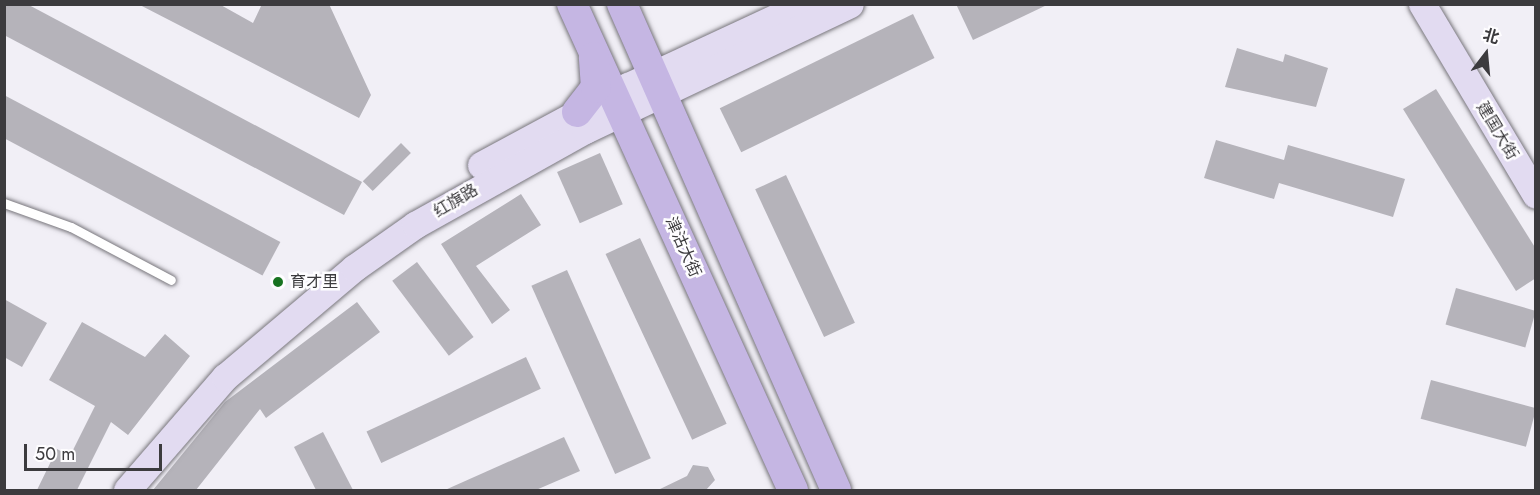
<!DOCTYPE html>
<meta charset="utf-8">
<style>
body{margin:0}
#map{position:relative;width:1540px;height:495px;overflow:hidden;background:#f1eff6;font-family:Jost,"Noto Sans SC",sans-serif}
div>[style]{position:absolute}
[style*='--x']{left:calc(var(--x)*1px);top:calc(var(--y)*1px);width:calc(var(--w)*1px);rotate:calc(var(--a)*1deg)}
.building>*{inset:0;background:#b5b3ba;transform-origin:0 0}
.roads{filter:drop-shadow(0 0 2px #78767c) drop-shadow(0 0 2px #78767c)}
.service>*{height:9px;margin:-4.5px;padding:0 4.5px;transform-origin:4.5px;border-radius:4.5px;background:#fff}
.secondary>*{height:27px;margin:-13.5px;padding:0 13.5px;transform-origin:13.5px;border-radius:13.5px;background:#e2dbf1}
.primary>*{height:30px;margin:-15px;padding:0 15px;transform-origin:15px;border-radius:15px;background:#c5b6e3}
.dots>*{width:16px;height:16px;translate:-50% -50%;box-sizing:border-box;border:3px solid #fefdff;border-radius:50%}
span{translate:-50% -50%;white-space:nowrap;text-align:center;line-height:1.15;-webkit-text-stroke:5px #fefdff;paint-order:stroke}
.street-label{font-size:16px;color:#3c3b3e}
.poi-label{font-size:16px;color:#3c3b3e}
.left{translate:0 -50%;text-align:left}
.frame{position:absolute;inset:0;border:6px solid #3c3b3e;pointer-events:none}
.north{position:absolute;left:1456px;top:24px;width:60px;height:60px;-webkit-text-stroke:4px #fefdff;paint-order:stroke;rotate:16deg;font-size:16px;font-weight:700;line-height:24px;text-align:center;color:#3c3b3e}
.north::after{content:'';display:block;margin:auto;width:21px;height:27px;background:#3c3b3e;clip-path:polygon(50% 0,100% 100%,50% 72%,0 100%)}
.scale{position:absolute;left:24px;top:444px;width:138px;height:27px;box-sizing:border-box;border:3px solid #3c3b3e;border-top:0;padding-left:8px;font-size:18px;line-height:21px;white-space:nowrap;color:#3c3b3e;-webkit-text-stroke:4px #fefdff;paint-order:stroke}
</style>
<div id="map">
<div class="building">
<i style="clip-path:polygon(4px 4px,27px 4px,362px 182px,344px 215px,4px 35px)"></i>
<i style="clip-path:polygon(138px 4px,219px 4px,253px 23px,262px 4px,329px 4px,371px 95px,359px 118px)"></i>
<i style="clip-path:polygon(956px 4px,1049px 4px,973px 40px)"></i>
<i style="left:913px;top:14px;width:49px;height:215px;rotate:64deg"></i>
<i style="clip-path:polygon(1237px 48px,1283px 62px,1285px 54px,1328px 68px,1316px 107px,1225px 87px)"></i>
<i style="clip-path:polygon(1436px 89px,1536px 249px,1536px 278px,1516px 291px,1403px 109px)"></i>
<i style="left:4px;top:95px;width:313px;height:38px;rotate:28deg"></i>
<i style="clip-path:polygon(1216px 140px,1284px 160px,1288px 145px,1405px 179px,1393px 217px,1279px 183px,1274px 199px,1204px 178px)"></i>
<i style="left:401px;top:143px;width:14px;height:54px;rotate:45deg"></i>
<i style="left:600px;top:153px;width:56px;height:47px;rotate:66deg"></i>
<i style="left:786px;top:175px;width:163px;height:34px;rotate:65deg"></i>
<i style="clip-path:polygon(521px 194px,541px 225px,476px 266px,510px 310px,492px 324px,441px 244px)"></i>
<i style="left:640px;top:238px;width:205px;height:38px;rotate:65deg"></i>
<i style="left:417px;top:262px;width:94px;height:31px;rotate:53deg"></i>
<i style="left:567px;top:270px;width:206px;height:39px;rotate:66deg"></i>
<i style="left:1456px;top:288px;width:83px;height:38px;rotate:16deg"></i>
<i style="clip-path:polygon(4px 299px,47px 323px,22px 367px,4px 357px)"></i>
<i style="clip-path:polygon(357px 302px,380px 332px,266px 418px,260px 409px,196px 490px,153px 490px,225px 402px)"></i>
<i style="clip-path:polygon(82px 322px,145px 357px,165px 334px,190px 356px,128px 435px,111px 422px,77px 490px,37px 490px,57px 449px,70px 456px,95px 406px,49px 380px)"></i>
<i style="left:526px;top:357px;width:35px;height:176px;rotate:65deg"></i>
<i style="left:1431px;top:380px;width:109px;height:40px;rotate:15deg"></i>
<i style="clip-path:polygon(323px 432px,353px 490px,316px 490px,294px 447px)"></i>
<i style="clip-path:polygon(564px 437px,580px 471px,536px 490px,445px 490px)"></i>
<i style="clip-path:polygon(693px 465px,708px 467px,715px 480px,706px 490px,658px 490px,687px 476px)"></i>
</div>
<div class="roads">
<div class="service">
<i style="--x:4;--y:203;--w:71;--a:19.7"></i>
<i style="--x:71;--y:227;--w:113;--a:27.9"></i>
</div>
<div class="secondary">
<i style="--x:1422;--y:4;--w:222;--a:59.2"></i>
<i style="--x:481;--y:165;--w:167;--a:-28.3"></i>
<i style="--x:628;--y:86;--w:195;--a:-24.9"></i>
<i style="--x:127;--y:490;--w:150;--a:-49.1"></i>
<i style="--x:225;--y:377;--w:169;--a:-40.2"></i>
<i style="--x:354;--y:268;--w:75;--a:-35.2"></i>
<i style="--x:415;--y:225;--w:195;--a:-29.2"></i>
<i style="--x:585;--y:130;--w:293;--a:-25.4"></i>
</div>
<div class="primary">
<i style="--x:572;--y:4;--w:534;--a:65.55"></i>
<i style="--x:622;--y:4;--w:531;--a:66.23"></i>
<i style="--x:577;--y:112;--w:31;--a:-52"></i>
<i style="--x:596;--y:88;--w:31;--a:-94"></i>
</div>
</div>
<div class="dots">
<i style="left:278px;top:282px;background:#187321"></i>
</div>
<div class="street-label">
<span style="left:1497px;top:131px;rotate:59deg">建国大街</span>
<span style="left:456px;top:201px;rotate:-31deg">红旗路</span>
<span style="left:683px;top:247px;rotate:66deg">津沽大街</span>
</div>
<div class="poi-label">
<span class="left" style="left:290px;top:282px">育才里</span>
</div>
<div class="frame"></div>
<div class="north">北</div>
<div class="scale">50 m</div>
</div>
